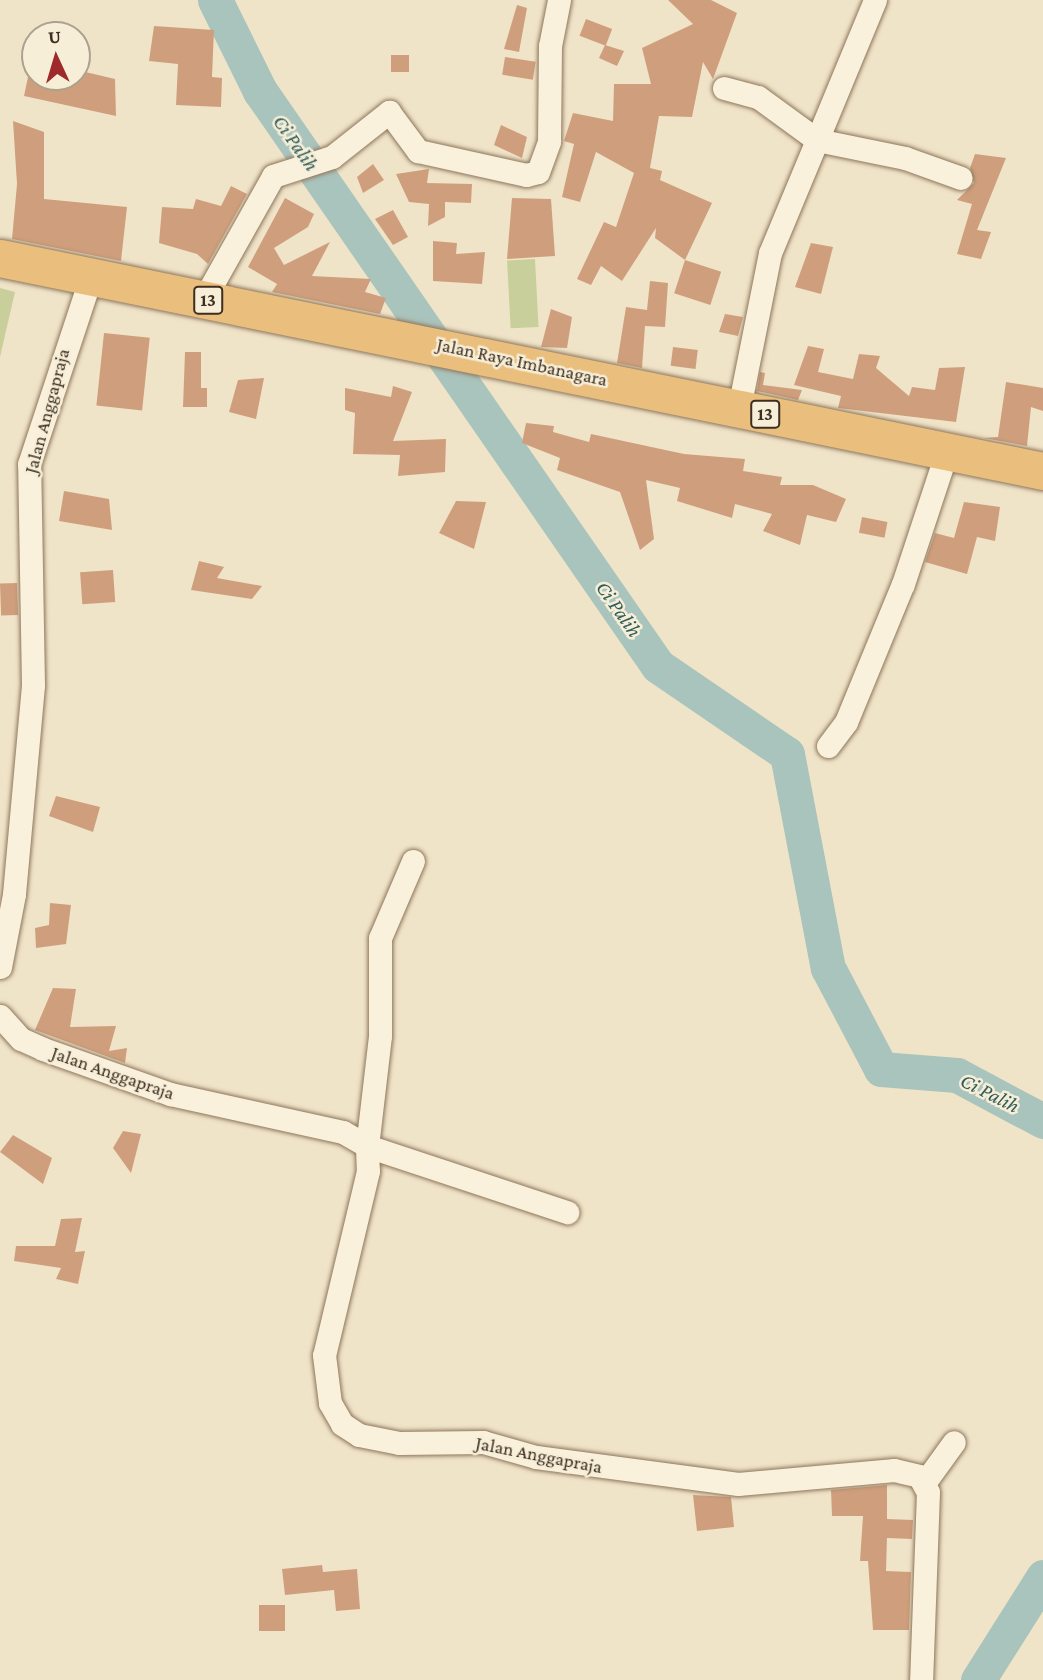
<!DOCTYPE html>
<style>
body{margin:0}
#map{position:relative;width:1043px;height:1680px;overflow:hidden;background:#f0e4c8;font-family:"Crimson Pro",serif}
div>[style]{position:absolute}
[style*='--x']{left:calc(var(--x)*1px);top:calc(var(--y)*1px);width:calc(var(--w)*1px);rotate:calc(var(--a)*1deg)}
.green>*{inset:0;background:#c9cf9b;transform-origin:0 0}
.river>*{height:35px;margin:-17.5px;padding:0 17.5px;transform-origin:17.5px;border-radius:17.5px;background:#a9c4bc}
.building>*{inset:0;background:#cf9f7d;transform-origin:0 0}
.roads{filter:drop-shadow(0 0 2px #8d765c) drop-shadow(0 0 2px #8d765c)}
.minor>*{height:23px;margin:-11.5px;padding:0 11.5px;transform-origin:11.5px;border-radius:11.5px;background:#faf1dc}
.trunk>*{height:37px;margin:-18.5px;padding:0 18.5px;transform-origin:18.5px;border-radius:18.5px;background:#eabe7c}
span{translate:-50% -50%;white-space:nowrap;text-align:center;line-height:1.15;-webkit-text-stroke:5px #f7eed8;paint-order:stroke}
.shield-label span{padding:2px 5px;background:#f7eed8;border:2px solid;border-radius:5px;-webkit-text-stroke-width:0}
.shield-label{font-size:18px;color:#3d2e20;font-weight:700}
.street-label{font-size:19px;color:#3d2e20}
.water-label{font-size:21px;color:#2f5d5a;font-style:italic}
.north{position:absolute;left:21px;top:21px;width:70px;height:70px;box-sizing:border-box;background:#f7eed8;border:2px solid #ada18e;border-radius:50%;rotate:356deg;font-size:19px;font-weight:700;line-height:28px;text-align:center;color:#3d2e20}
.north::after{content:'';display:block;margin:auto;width:24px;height:32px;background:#9e2a2b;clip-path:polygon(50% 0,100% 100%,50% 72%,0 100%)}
</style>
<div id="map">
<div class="green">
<i style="left:535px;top:259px;width:68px;height:28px;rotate:87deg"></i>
<i style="clip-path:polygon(0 288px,15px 292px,0 357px)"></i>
</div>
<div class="river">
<i style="--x:215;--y:0;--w:102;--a:63.7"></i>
<i style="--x:260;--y:91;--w:699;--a:55.31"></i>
<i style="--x:658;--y:666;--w:156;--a:34.3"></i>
<i style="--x:787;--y:754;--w:218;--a:79.2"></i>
<i style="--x:828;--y:968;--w:114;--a:62.3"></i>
<i style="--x:881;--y:1069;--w:76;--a:4.5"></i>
<i style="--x:957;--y:1075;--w:98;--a:28.1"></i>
<i style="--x:978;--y:1680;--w:122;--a:-57.7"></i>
</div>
<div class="building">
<i style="clip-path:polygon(668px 0,711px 0,737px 13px,713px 79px,703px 62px,692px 117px,659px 116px,650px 168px,662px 171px,660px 180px,712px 203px,685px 260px,655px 238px,656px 228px,622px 281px,601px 266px,591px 285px,577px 279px,604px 222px,616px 227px,634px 173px,596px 152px,580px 202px,562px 197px,574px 144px,564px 141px,573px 113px,613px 121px,614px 84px,651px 84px,642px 48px,693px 24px)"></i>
<i style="clip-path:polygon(517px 5px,527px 8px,519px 52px,504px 49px)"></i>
<i style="left:586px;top:19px;width:28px;height:18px;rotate:21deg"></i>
<i style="clip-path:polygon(154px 26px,214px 30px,212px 77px,222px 78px,221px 107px,176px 105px,178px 64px,149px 61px)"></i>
<i style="clip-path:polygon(605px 45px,624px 51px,617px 66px,599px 58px)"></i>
<i style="left:409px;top:55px;width:17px;height:18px;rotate:90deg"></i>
<i style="left:505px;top:57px;width:31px;height:18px;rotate:9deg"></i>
<i style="clip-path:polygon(77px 70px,115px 79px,116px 116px,24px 96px,28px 77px,77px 77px)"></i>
<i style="clip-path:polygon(13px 121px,44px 132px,44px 199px,127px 207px,121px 261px,12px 239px,17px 184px)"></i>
<i style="clip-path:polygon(501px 125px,527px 137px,522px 158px,494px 145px)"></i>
<i style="clip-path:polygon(975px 154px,1006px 158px,977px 230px,991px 232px,981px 259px,957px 254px,972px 204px,957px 200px,974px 183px,970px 168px)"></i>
<i style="clip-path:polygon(373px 164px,384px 180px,363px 193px,357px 177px)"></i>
<i style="clip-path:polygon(429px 169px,427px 183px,472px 184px,471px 203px,445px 202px,445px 217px,428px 226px,429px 204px,409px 202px,396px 174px)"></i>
<i style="clip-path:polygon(231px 186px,247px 194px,208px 264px,197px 254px,159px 243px,162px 207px,193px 209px,196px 199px,221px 206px)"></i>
<i style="clip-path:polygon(285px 198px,314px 214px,308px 227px,274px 248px,284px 265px,330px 242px,312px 276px,371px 279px,365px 292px,386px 298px,380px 314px,272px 292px,277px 284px,248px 267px)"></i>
<i style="clip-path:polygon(512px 198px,551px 199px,555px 256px,507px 259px)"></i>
<i style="clip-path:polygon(393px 210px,408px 237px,393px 245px,375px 219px)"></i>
<i style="clip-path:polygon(433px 241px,457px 243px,456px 254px,485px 252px,482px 284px,433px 281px)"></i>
<i style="clip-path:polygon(811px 243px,833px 247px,821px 294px,795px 287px)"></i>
<i style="left:685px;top:260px;width:38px;height:35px;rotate:18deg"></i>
<i style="clip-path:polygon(650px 281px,668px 283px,665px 327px,645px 326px,642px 368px,617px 363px,626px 307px,647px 310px)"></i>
<i style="clip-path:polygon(551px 309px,572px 317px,567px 348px,541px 347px)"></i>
<i style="clip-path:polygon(725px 314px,743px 317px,738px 336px,719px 332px)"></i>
<i style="left:104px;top:333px;width:46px;height:73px;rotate:6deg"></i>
<i style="clip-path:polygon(808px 346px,824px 349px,818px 372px,853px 379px,859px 354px,880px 356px,876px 368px,909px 396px,912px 387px,935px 390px,939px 368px,965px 367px,956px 422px,838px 408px,841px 396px,794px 385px)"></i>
<i style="left:673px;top:347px;width:25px;height:19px;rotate:7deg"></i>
<i style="clip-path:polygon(185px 352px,201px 352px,201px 388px,207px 388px,207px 407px,183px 407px)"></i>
<i style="clip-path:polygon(760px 372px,765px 373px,763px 385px,802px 390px,798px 400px,757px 391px)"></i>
<i style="clip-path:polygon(264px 378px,256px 419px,229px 412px,238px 380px)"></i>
<i style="clip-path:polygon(1006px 382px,1043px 388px,1043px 411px,1031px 407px,1027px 446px,984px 438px,998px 437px)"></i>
<i style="clip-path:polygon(393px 386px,412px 392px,393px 441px,446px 439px,445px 472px,398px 476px,400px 455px,353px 454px,355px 413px,345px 410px,345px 388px,391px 397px)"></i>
<i style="clip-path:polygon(526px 423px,554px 426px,553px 432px,589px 442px,591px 434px,684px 454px,745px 459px,743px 471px,782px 477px,780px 485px,813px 485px,846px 499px,836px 522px,807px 515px,800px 545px,763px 531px,772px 514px,735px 504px,732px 518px,677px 501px,680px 488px,646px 480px,654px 539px,640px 550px,620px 492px,557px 470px,560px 458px,522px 443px)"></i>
<i style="clip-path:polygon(64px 491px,109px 499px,112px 530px,59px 521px)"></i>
<i style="clip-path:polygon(456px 501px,486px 502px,474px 549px,439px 533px)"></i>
<i style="clip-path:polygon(964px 502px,1000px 507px,995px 541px,977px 537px,967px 574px,925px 562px,935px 533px,954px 538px)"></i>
<i style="left:862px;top:517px;width:26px;height:16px;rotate:11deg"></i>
<i style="clip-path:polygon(199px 561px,224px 567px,217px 578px,262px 586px,252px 599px,191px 590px)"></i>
<i style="left:113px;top:570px;width:32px;height:33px;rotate:86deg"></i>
<i style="left:17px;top:583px;width:32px;height:17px;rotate:88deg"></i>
<i style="clip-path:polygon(56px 796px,100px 807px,93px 832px,49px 816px)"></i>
<i style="clip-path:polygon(50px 903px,71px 905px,66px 944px,36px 948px,35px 928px,49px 925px)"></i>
<i style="clip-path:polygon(53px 988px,76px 989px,70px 1027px,116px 1026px,109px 1051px,127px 1048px,125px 1063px,35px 1030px)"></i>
<i style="clip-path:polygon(123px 1131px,141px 1134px,131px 1173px,113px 1148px)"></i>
<i style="clip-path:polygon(13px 1135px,52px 1158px,43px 1184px,0 1152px)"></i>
<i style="clip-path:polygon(82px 1218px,75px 1252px,85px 1251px,78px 1284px,56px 1279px,61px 1268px,14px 1261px,16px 1246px,55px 1246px,61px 1219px)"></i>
<i style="clip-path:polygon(887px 1485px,887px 1519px,913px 1520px,912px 1539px,887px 1538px,886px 1571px,911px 1572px,909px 1630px,873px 1630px,868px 1561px,860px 1561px,863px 1516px,832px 1516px,831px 1490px)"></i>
<i style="clip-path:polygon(693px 1495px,731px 1497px,734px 1527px,697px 1531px)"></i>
<i style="clip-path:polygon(322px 1565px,323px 1572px,357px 1569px,360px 1609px,336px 1611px,334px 1590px,285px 1595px,282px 1569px)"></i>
<i style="left:259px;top:1605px;width:26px;height:26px"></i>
</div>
<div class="roads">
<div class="minor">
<i style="--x:724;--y:88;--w:35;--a:15"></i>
<i style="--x:758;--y:97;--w:73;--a:36.1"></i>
<i style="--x:817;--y:140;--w:152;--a:-67.5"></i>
<i style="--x:204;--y:299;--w:141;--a:-60.7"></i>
<i style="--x:273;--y:176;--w:62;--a:-17.9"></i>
<i style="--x:332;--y:157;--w:73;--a:-38.3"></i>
<i style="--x:389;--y:112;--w:49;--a:53.4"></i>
<i style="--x:418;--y:151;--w:111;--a:12.5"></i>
<i style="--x:526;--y:175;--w:12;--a:-14"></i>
<i style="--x:538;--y:172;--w:33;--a:-70"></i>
<i style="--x:549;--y:141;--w:95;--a:-89.4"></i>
<i style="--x:550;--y:46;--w:47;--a:-78.9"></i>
<i style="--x:739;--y:408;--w:158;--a:-78.7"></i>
<i style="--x:770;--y:253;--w:122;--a:-67.4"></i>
<i style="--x:817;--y:140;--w:90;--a:11.6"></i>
<i style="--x:905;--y:158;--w:59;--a:19.7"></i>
<i style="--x:828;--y:746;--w:30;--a:-53"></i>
<i style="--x:846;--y:722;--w:149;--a:-67.6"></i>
<i style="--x:903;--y:584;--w:140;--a:-71.7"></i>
<i style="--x:413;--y:861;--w:84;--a:113.2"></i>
<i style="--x:380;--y:938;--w:98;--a:90"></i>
<i style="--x:380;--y:1036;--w:111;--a:96.7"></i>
<i style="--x:367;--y:1146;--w:211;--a:18.3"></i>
<i style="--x:0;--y:967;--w:74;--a:-79.1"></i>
<i style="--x:14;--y:894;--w:210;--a:-84.8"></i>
<i style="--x:33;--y:685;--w:221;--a:-91"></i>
<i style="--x:29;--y:464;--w:197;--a:-71.7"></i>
<i style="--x:0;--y:1016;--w:31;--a:48"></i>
<i style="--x:21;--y:1039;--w:24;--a:24"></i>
<i style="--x:43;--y:1049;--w:135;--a:19.5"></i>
<i style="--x:170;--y:1094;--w:177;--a:12.4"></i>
<i style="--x:343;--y:1132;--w:28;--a:30"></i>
<i style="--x:367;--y:1146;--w:25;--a:88"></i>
<i style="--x:368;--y:1171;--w:189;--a:103.4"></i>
<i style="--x:324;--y:1355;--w:48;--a:82.9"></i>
<i style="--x:330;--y:1403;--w:24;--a:60"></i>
<i style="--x:342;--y:1424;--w:20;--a:33"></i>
<i style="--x:359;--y:1435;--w:41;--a:11.3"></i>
<i style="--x:399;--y:1443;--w:84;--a:-0.7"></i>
<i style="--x:483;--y:1442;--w:55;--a:15.8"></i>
<i style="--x:536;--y:1457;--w:204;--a:7.6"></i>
<i style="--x:738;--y:1484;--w:157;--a:-5.1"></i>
<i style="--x:894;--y:1470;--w:26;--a:13"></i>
<i style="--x:919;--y:1476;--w:18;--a:61"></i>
<i style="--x:928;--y:1492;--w:188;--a:92.1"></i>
<i style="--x:925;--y:1482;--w:49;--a:-54.1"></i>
</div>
<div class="trunk">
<i style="--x:0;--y:258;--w:1065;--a:11.54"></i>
</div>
</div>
<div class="shield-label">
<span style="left:208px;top:300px">13</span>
<span style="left:765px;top:414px">13</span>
</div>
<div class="street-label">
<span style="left:522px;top:362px;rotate:12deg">Jalan Raya Imbanagara</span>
<span style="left:47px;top:411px;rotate:-75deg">Jalan Anggapraja</span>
<span style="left:113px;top:1073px;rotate:19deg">Jalan Anggapraja</span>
<span style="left:539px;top:1455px;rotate:11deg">Jalan Anggapraja</span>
</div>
<div class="water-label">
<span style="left:296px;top:143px;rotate:55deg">Ci Palih</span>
<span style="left:619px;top:609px;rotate:55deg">Ci Palih</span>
<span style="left:990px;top:1093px;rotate:27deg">Ci Palih</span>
</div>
<div class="north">U</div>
</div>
